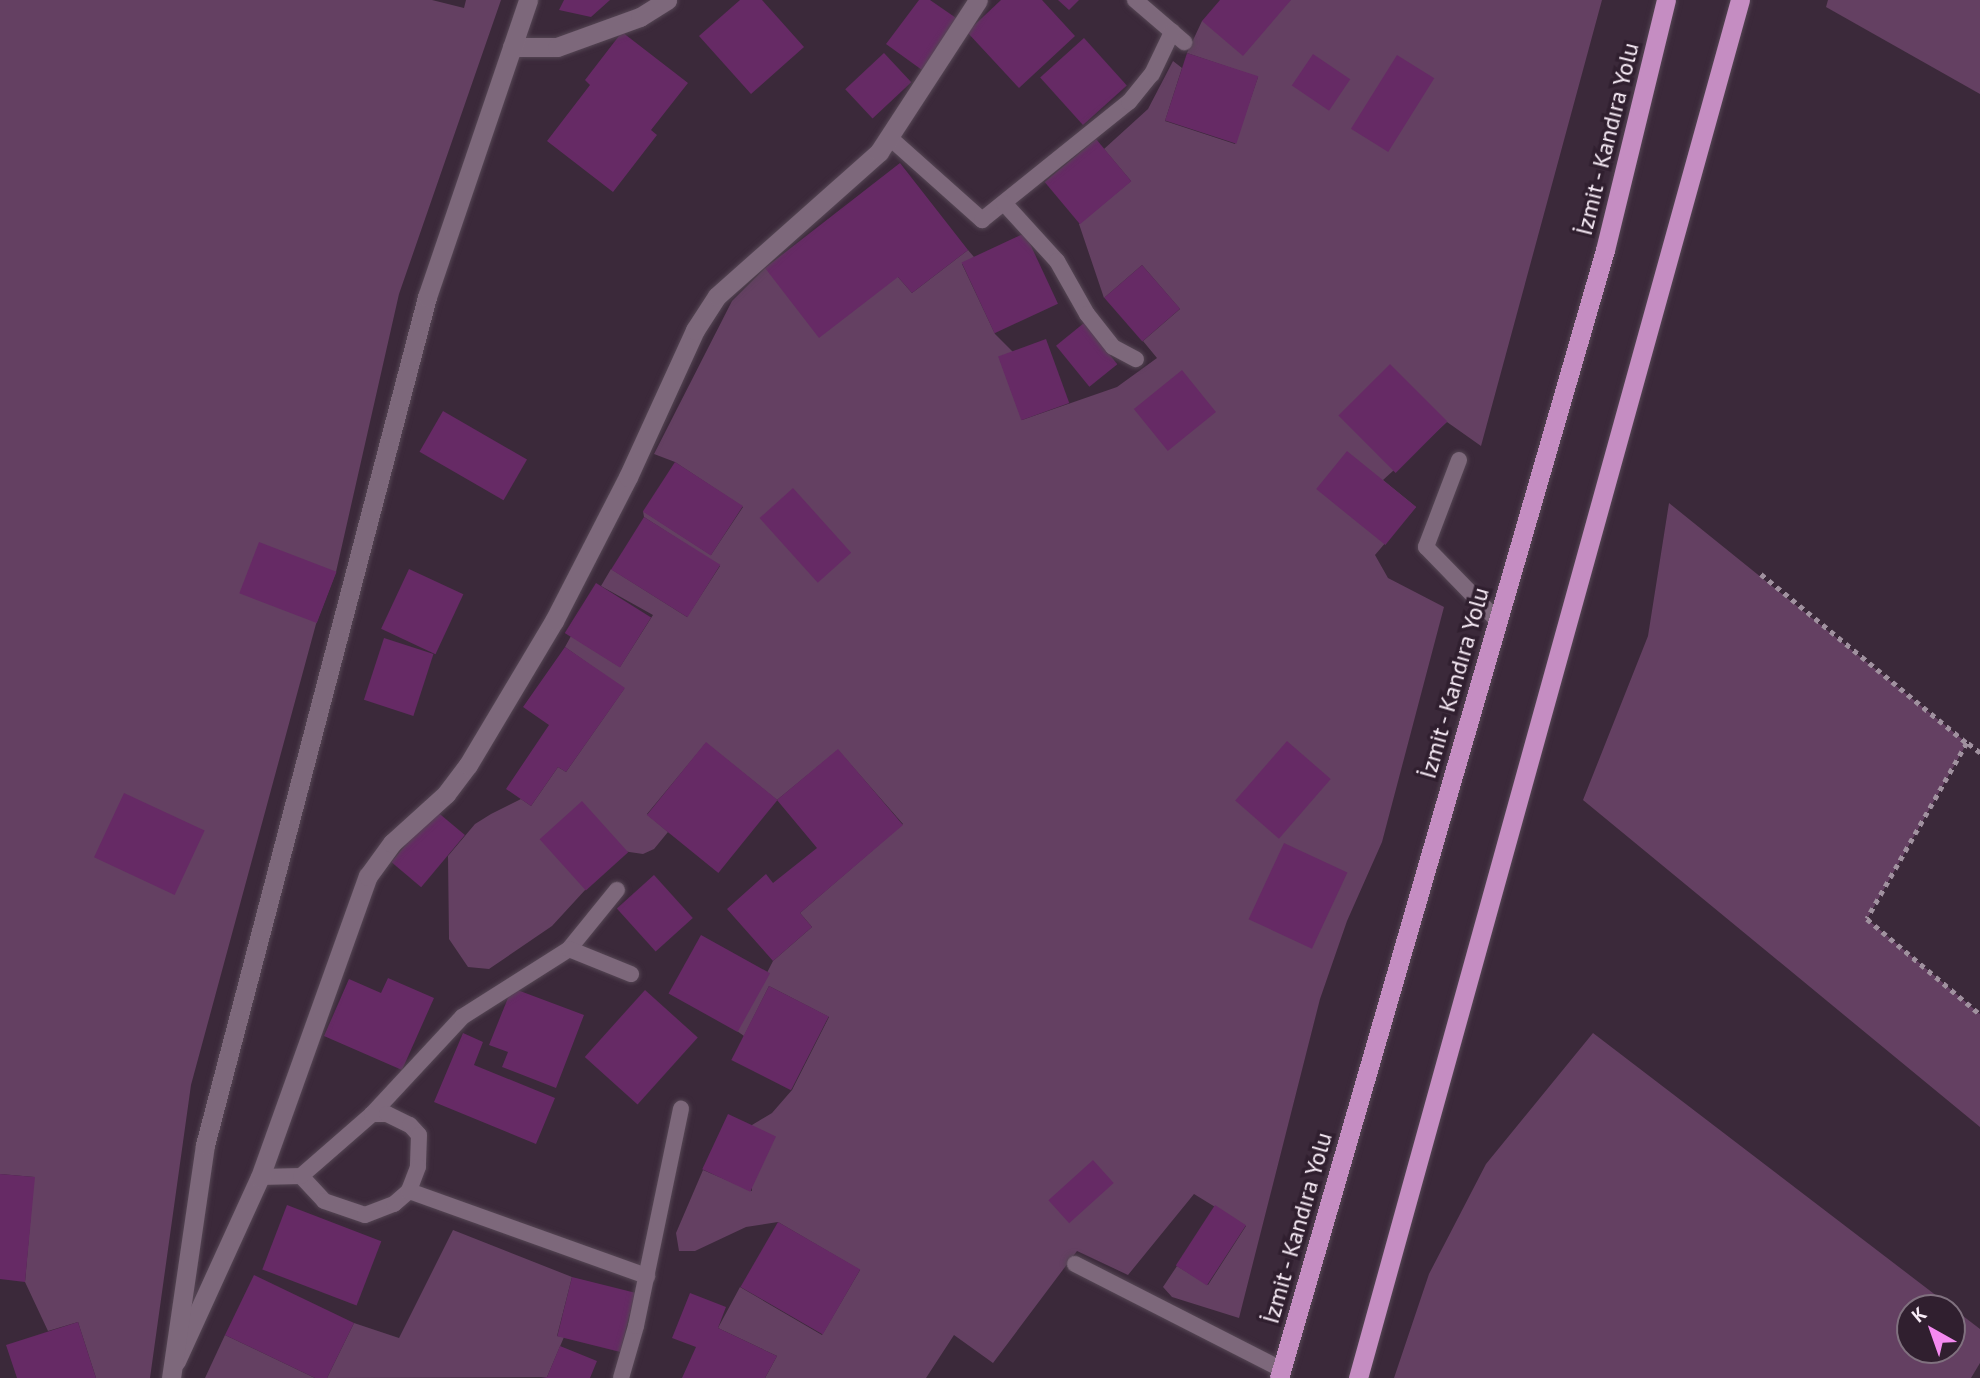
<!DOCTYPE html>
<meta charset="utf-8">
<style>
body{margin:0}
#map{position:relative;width:1980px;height:1378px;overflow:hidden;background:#3b293a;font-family:"PT Sans",sans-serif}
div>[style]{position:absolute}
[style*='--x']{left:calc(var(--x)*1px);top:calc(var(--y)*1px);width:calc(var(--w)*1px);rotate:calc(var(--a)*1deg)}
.green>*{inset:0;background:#644062}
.building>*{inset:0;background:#662a65;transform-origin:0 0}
.path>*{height:4.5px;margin-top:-2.25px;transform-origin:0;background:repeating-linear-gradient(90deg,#a0919f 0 5px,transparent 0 10px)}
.roads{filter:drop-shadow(0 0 2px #554654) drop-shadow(0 0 2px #554654)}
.service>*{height:16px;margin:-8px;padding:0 8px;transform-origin:8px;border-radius:8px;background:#7d687b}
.minor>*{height:19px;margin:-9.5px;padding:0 9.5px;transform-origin:9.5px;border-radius:9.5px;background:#7d687b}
.tertiary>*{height:19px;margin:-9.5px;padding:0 9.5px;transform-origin:9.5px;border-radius:9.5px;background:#7d687b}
.trunk>*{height:19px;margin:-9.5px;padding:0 9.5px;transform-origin:9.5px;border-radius:9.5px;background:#c58dc2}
span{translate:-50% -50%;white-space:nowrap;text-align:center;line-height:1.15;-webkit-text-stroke:7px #301f2f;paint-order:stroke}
.street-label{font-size:24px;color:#f8ecf7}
.north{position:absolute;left:1896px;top:1294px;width:70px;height:70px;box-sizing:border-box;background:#301f2f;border:2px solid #80717f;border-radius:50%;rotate:320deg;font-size:19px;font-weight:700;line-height:28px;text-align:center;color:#f8ecf7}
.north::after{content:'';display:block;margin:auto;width:24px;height:32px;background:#f489f0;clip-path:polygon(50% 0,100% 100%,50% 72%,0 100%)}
</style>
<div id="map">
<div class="green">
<i style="clip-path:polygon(0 0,432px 0,464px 8px,466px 0,501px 0,399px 294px,336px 572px,316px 624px,191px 1085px,150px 1378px,96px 1378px,78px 1322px,48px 1331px,25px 1282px,34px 1177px,0 1174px)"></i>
<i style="clip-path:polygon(1291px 0,1602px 0,1481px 446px,1447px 422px,1383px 480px,1416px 507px,1375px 555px,1388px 578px,1444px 607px,1382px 842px,1347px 921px,1320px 999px,1239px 1318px,1172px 1297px,1163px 1287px,1177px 1266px,1208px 1285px,1246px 1226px,1194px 1194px,1128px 1275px,1077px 1251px,993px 1363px,954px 1335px,926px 1378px,765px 1378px,777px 1356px,718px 1328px,740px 1287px,822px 1335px,860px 1270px,778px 1222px,746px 1227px,695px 1251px,679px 1251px,676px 1233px,703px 1170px,752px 1191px,752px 1125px,772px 1113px,792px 1090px,829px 1017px,769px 986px,744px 1036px,737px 1031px,773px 961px,812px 927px,800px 913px,903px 824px,838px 750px,777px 800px,706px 743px,647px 814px,668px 832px,654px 849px,643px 854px,541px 839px,586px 889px,552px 926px,489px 969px,468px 967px,449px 939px,448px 856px,475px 824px,491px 814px,521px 799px,531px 806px,558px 767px,566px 772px,624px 689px,565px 647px,571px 636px,620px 667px,653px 615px,601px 586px,611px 569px,687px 617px,720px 566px,644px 517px,643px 511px,711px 555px,743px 507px,675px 462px,654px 454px,732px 301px,765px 268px,898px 277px,912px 293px,968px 250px,974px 257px,962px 264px,995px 334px,1013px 352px,999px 357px,1022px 420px,1117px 387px,1157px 358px,1143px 341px,1180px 309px,1142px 265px,1104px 298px,1079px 224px,1131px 181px,1104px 149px,1148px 109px,1173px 61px,1182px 68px,1165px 121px,1235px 144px,1258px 77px,1187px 53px,1202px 21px)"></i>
<i style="clip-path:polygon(1828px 0,1980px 0,1980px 94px,1826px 7px)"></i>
<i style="clip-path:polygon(1669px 503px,1967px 743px,1867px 919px,1980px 1014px,1980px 1127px,1583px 800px,1648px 636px)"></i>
<i style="clip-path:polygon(evenodd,1593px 1033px,1980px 1329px,1980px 1363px,1971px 1378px,1394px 1378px,1429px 1274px,1486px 1164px,1593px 1033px,1910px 1308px,1952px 1308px,1952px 1350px,1910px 1350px,1910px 1308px)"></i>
<i style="clip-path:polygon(453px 1230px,572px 1277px,557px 1336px,564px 1337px,547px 1377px,327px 1378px,354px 1323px,399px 1338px)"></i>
<i style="clip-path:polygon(225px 1335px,315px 1378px,205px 1378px)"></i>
</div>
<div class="building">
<i style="clip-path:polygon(564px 0,610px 0,591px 17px,559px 10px)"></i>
<i style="clip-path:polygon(740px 0,762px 0,804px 47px,751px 94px,699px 36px)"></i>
<i style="clip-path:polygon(919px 0,930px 0,959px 20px,922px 70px,886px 44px)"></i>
<i style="clip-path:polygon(1001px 0,1042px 0,1075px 36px,1019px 88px,967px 32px)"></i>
<i style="clip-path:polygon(1058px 0,1079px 0,1069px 10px)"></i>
<i style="clip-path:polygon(1220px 0,1291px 0,1243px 56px,1202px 21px)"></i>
<i style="clip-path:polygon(622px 32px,688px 83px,651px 130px,657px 135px,613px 192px,547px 141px,590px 85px,585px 80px)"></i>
<i style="left:1084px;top:38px;width:64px;height:59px;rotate:48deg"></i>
<i style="left:884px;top:53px;width:40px;height:53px;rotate:47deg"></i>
<i style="left:1187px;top:53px;width:75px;height:71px;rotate:18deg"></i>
<i style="left:1313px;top:54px;width:45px;height:38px;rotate:34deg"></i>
<i style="left:1397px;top:55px;width:44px;height:87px;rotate:32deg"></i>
<i style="left:1096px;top:139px;width:55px;height:67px;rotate:50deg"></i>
<i style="clip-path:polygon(900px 163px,968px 250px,912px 293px,898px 277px,819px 338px,765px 268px)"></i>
<i style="left:1025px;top:233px;width:78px;height:70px;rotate:65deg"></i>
<i style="left:1142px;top:265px;width:58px;height:50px;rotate:49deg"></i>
<i style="left:1084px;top:323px;width:53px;height:36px;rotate:51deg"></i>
<i style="left:1046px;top:339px;width:68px;height:51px;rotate:70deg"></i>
<i style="left:1390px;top:364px;width:81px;height:73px;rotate:45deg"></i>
<i style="left:1182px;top:370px;width:54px;height:62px;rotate:51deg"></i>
<i style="left:443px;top:411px;width:97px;height:47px;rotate:30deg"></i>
<i style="left:1347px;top:451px;width:89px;height:49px;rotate:39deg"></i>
<i style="left:675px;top:462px;width:81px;height:59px;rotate:33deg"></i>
<i style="left:793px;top:488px;width:87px;height:45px;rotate:48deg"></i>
<i style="left:644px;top:517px;width:90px;height:62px;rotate:32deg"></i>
<i style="left:259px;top:542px;width:83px;height:55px;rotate:21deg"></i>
<i style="left:409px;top:569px;width:60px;height:66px;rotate:25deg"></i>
<i style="left:596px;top:583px;width:65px;height:59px;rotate:32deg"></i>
<i style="left:384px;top:638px;width:52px;height:65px;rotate:18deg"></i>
<i style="clip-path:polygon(565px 647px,625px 688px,566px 772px,558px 767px,531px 806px,506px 789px,549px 725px,523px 707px)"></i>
<i style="left:1287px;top:741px;width:58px;height:79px;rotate:41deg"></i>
<i style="left:706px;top:742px;width:92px;height:94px;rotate:39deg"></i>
<i style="clip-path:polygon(838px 749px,903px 825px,800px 913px,812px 927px,773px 961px,727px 909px,766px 874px,773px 883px,817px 848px,777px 800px)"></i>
<i style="left:124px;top:793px;width:89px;height:71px;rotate:25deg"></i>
<i style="left:582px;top:801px;width:69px;height:57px;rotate:48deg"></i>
<i style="left:435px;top:810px;width:39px;height:68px;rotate:40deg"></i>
<i style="left:1284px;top:843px;width:70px;height:84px;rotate:25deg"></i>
<i style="left:654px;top:875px;width:58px;height:50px;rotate:48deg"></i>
<i style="left:701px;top:935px;width:79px;height:67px;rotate:29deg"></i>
<i style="clip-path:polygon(388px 978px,434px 998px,402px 1070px,324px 1036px,349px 979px,381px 993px)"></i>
<i style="left:769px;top:986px;width:67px;height:83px;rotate:27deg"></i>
<i style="clip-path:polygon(512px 988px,584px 1015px,556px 1088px,502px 1067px,508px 1052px,489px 1045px)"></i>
<i style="left:645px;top:990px;width:71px;height:90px;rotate:42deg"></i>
<i style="clip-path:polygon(463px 1033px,483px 1042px,474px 1065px,555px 1098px,536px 1144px,434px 1102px)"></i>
<i style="left:728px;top:1114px;width:53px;height:61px;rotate:25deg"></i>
<i style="left:1093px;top:1160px;width:31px;height:60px;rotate:48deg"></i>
<i style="clip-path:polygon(0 1174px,35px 1177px,25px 1282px,0 1279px)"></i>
<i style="left:287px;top:1205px;width:101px;height:69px;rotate:21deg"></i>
<i style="left:1215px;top:1205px;width:37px;height:72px;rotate:33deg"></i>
<i style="left:778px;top:1222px;width:95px;height:75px;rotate:30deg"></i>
<i style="clip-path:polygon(254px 1275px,354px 1323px,327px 1378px,315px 1378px,225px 1335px)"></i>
<i style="left:572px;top:1277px;width:65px;height:61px;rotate:14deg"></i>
<i style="clip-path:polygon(690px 1293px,726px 1307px,718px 1328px,777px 1356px,765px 1378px,682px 1378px,696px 1347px,672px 1338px)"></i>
<i style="clip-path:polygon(78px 1322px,96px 1378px,17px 1378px,6px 1345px)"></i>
<i style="clip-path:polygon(560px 1346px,597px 1361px,590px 1378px,541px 1378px,547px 1377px)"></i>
</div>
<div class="path">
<i style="--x:1761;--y:574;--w:266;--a:39.4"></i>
<i style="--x:1980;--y:753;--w:16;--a:-142"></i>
<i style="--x:1967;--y:743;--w:202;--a:119.6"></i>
<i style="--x:1867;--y:919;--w:148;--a:40.1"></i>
</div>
<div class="roads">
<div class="service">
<i style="--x:1135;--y:0;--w:65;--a:40.6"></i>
<i style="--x:889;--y:137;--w:125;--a:41.7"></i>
<i style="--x:982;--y:220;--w:189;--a:-38.8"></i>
<i style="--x:1129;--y:102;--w:36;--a:-51"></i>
<i style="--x:1152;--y:74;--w:47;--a:-64.5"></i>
<i style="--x:1004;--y:203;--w:79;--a:47.6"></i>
<i style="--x:1057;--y:261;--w:61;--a:60.5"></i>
<i style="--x:1087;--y:314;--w:42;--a:51.8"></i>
<i style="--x:1113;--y:347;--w:26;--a:28"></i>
<i style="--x:1459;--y:460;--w:93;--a:110.8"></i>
<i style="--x:1426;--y:547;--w:102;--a:45.8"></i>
<i style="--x:569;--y:949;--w:76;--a:-50.9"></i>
<i style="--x:372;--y:1114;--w:132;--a:-47.1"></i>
<i style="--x:462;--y:1017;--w:127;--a:-32.4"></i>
<i style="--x:569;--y:949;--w:67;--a:22"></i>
<i style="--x:301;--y:1176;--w:34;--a:47"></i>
<i style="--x:324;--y:1201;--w:43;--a:18.9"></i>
<i style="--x:365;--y:1215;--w:31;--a:-21"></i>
<i style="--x:394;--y:1204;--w:20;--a:-41"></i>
<i style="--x:260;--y:1177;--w:41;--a:-1.4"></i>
<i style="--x:301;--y:1176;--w:94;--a:-41.1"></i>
<i style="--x:372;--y:1114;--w:15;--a:0"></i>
<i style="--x:387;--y:1114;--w:25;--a:26"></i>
<i style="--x:410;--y:1125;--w:13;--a:48"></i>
<i style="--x:419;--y:1135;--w:32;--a:92"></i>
<i style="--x:418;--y:1167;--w:26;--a:111"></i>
<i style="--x:409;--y:1191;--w:253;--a:19.7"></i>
<i style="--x:1075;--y:1264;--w:231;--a:27"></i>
<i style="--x:621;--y:1378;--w:54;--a:-73.9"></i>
<i style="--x:636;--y:1326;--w:222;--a:-78.3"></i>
</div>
<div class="minor">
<i style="--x:512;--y:47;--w:45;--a:0"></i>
<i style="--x:557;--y:47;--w:88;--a:-19.9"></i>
<i style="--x:640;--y:17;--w:32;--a:-32"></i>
<i style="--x:176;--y:1361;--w:202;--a:-65.5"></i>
<i style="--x:260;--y:1177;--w:320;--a:-70.3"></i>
<i style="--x:368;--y:876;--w:41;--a:-54"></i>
<i style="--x:392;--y:843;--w:73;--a:-42.2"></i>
<i style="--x:446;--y:794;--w:36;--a:-53"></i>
<i style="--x:468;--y:765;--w:168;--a:-59.2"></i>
<i style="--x:554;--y:621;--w:162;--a:-62.8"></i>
<i style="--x:628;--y:477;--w:162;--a:-65.5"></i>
<i style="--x:695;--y:330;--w:40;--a:-57.1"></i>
<i style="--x:717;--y:296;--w:217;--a:-41.6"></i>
<i style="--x:879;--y:152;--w:181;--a:-56.9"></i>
</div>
<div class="tertiary">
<i style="--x:171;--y:1378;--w:235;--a:-81.7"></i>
<i style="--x:205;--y:1145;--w:877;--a:-75.33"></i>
<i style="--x:427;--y:297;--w:314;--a:-71.2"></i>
</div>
<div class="trunk">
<i style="--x:1279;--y:1378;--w:1174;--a:-73.88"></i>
<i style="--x:1605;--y:250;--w:257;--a:-76.3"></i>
<i style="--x:1358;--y:1378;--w:1430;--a:-74.51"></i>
</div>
</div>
<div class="street-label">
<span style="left:1607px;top:139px;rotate:-76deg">İzmit - Kandıra Yolu</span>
<span style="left:1454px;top:683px;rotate:-74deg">İzmit - Kandıra Yolu</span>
<span style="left:1297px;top:1228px;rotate:-74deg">İzmit - Kandıra Yolu</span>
</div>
<div class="north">K</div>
</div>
